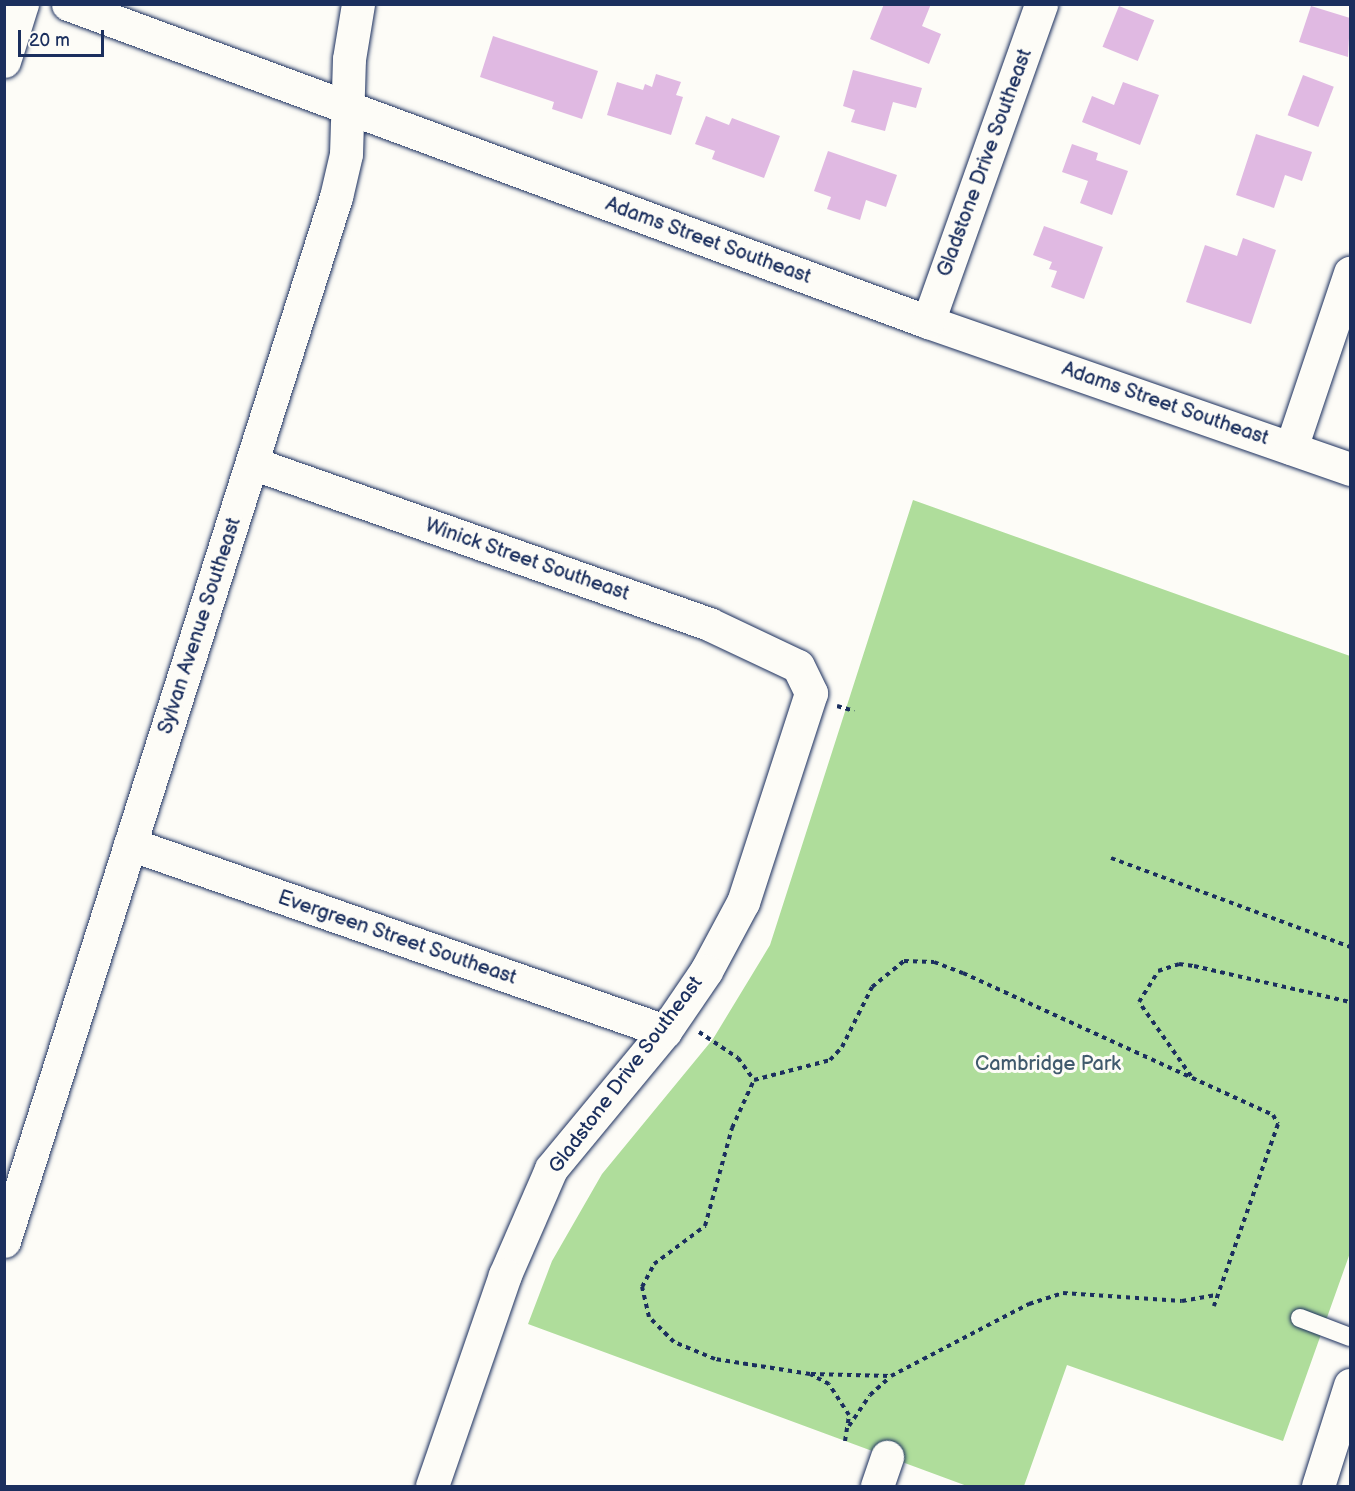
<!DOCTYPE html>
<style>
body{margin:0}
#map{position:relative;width:1355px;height:1491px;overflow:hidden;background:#fdfcf7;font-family:"Balsamiq Sans",sans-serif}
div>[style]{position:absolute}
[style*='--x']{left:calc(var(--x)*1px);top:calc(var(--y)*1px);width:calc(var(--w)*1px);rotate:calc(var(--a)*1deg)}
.green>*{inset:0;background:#afdd9b}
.building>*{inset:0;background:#e0b9e2;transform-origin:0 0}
.path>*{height:4px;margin-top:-2px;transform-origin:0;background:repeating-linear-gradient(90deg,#1b2f5e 0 4.5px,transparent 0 9px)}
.roads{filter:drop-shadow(0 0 2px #1b2f5e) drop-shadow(0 0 2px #1b2f5e)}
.lane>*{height:18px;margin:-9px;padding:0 9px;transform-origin:9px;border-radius:9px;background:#fdfcf7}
.street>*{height:33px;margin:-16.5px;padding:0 16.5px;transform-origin:16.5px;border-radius:16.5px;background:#fdfcf7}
span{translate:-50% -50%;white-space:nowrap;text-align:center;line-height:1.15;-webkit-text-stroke:6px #fdfcf7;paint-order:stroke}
.street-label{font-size:20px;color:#1b2f5e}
.park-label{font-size:20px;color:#405a6d}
.frame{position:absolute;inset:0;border:6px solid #1b2f5e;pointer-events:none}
.scale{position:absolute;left:18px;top:30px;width:86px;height:27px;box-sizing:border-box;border:3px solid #1b2f5e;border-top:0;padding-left:8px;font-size:18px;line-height:21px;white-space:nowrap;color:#1b2f5e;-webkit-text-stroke:4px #fdfcf7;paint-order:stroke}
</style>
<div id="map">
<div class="green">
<i style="clip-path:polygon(913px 500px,1350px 656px,1350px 1253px,1283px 1441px,1067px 1365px,1024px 1486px,967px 1486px,528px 1324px,552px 1261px,602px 1174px,713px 1039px,770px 945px)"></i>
</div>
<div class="building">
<i style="clip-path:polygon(884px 4px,931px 4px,922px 26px,941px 34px,929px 64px,870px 39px)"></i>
<i style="left:1119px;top:6px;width:38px;height:44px;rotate:22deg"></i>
<i style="clip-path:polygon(1311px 6px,1350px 18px,1348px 57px,1299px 42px)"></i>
<i style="clip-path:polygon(493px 36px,598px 71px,582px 119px,552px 109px,554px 102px,480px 77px)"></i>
<i style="clip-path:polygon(853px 70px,922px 88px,916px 108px,893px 102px,885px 131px,851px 122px,855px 110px,843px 106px)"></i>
<i style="clip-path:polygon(656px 74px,681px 82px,676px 95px,683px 97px,671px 135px,607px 115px,617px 82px,643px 90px,645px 84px,652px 87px)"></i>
<i style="left:1303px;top:75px;width:33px;height:43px;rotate:21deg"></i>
<i style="clip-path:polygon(1123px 82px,1159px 95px,1140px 145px,1082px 122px,1092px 96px,1114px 105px)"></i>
<i style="clip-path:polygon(706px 116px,729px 125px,732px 118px,780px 136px,764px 178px,712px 159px,715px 151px,695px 144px)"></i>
<i style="clip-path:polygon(1256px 134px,1312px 152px,1302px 181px,1285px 175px,1274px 208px,1236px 195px)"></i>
<i style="clip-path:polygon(1072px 144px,1098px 153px,1096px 160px,1128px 171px,1112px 215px,1080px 203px,1088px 181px,1062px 172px)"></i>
<i style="clip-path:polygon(828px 151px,897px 175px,886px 207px,866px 200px,860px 220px,827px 209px,831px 197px,814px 191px)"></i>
<i style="clip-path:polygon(1044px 226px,1103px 247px,1084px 299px,1051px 287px,1057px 271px,1049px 269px,1052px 262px,1033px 255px)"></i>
<i style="clip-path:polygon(1243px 238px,1276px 250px,1251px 324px,1186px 302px,1205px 245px,1237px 256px)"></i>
</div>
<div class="path">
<i style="--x:837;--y:706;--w:18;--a:16"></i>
<i style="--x:1111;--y:858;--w:255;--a:20.4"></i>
<i style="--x:699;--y:1032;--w:47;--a:33.7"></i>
<i style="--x:738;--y:1058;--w:27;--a:54"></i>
<i style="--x:1191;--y:1076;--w:90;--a:-125.1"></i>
<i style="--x:1139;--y:1002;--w:36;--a:-58"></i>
<i style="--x:1158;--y:971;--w:22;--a:-18"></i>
<i style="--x:1179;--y:964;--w:15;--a:8"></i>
<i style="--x:1194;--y:966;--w:160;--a:13"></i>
<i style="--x:811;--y:1374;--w:80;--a:1.4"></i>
<i style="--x:891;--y:1376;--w:156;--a:-27.6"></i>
<i style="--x:1029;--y:1304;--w:36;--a:-18"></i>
<i style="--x:1063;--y:1293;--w:119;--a:3.8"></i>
<i style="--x:1182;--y:1301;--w:36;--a:-10"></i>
<i style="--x:849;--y:1426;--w:37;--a:-56"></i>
<i style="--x:870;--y:1395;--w:27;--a:-42"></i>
<i style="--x:845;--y:1441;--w:26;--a:-81"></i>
<i style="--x:849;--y:1415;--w:37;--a:-123"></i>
<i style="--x:829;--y:1384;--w:21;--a:-152"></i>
<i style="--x:810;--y:1374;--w:96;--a:-171"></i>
<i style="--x:715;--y:1359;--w:44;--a:-157.5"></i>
<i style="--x:674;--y:1342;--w:35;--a:-135"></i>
<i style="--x:649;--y:1317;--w:31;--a:-103"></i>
<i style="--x:642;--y:1287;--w:26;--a:-62"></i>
<i style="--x:654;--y:1264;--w:64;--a:-36.7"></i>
<i style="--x:705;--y:1226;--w:102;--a:-74.6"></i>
<i style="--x:732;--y:1128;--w:53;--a:-65.4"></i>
<i style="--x:754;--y:1080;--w:79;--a:-14.7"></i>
<i style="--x:830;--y:1060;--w:18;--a:-47"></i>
<i style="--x:842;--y:1047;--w:67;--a:-63.4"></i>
<i style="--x:872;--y:987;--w:41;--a:-39.1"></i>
<i style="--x:904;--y:961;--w:30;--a:2"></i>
<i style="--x:934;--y:962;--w:31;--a:21"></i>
<i style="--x:963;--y:973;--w:341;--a:24.6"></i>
<i style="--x:1273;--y:1115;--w:10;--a:61"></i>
<i style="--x:1278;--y:1124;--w:193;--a:109.4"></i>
</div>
<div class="roads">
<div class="lane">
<i style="--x:1300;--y:1318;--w:53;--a:20.8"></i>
</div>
<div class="street">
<i style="--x:68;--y:4;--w:917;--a:20.29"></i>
<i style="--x:928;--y:322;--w:447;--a:19.2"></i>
<i style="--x:4;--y:61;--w:60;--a:-72.5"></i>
<i style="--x:928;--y:322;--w:337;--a:-70.4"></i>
<i style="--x:1291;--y:448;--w:185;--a:-71.4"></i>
<i style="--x:252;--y:463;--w:485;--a:19.4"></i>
<i style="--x:709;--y:624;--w:98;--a:25.3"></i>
<i style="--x:798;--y:666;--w:30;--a:64"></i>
<i style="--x:811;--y:693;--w:220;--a:108"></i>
<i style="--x:743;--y:902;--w:78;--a:118.2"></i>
<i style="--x:706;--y:971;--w:73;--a:124.3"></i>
<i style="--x:665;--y:1031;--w:179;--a:129.6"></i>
<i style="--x:551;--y:1169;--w:116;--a:113.5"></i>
<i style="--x:505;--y:1275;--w:223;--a:109.1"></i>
<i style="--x:130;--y:844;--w:567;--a:19.27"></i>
<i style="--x:4;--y:1241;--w:1096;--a:-72.36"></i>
<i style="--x:336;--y:197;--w:44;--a:-76.9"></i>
<i style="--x:346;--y:154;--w:95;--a:-88.2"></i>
<i style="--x:349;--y:59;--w:56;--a:-80.7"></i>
<i style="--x:877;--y:1486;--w:31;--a:-71"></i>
<i style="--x:1318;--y:1486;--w:106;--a:-72.4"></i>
</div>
</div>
<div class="street-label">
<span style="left:985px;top:163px;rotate:-70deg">Gladstone Drive Southeast</span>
<span style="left:708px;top:241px;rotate:20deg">Adams Street Southeast</span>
<span style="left:1165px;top:404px;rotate:19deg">Adams Street Southeast</span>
<span style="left:527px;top:560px;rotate:19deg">Winick Street Southeast</span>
<span style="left:200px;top:626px;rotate:-72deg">Sylvan Avenue Southeast</span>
<span style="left:397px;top:938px;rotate:19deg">Evergreen Street Southeast</span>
<span style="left:626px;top:1075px;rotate:-53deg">Gladstone Drive Southeast</span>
</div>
<div class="park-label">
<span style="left:1048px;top:1064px">Cambridge Park</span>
</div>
<div class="frame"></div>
<div class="scale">20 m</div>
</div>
